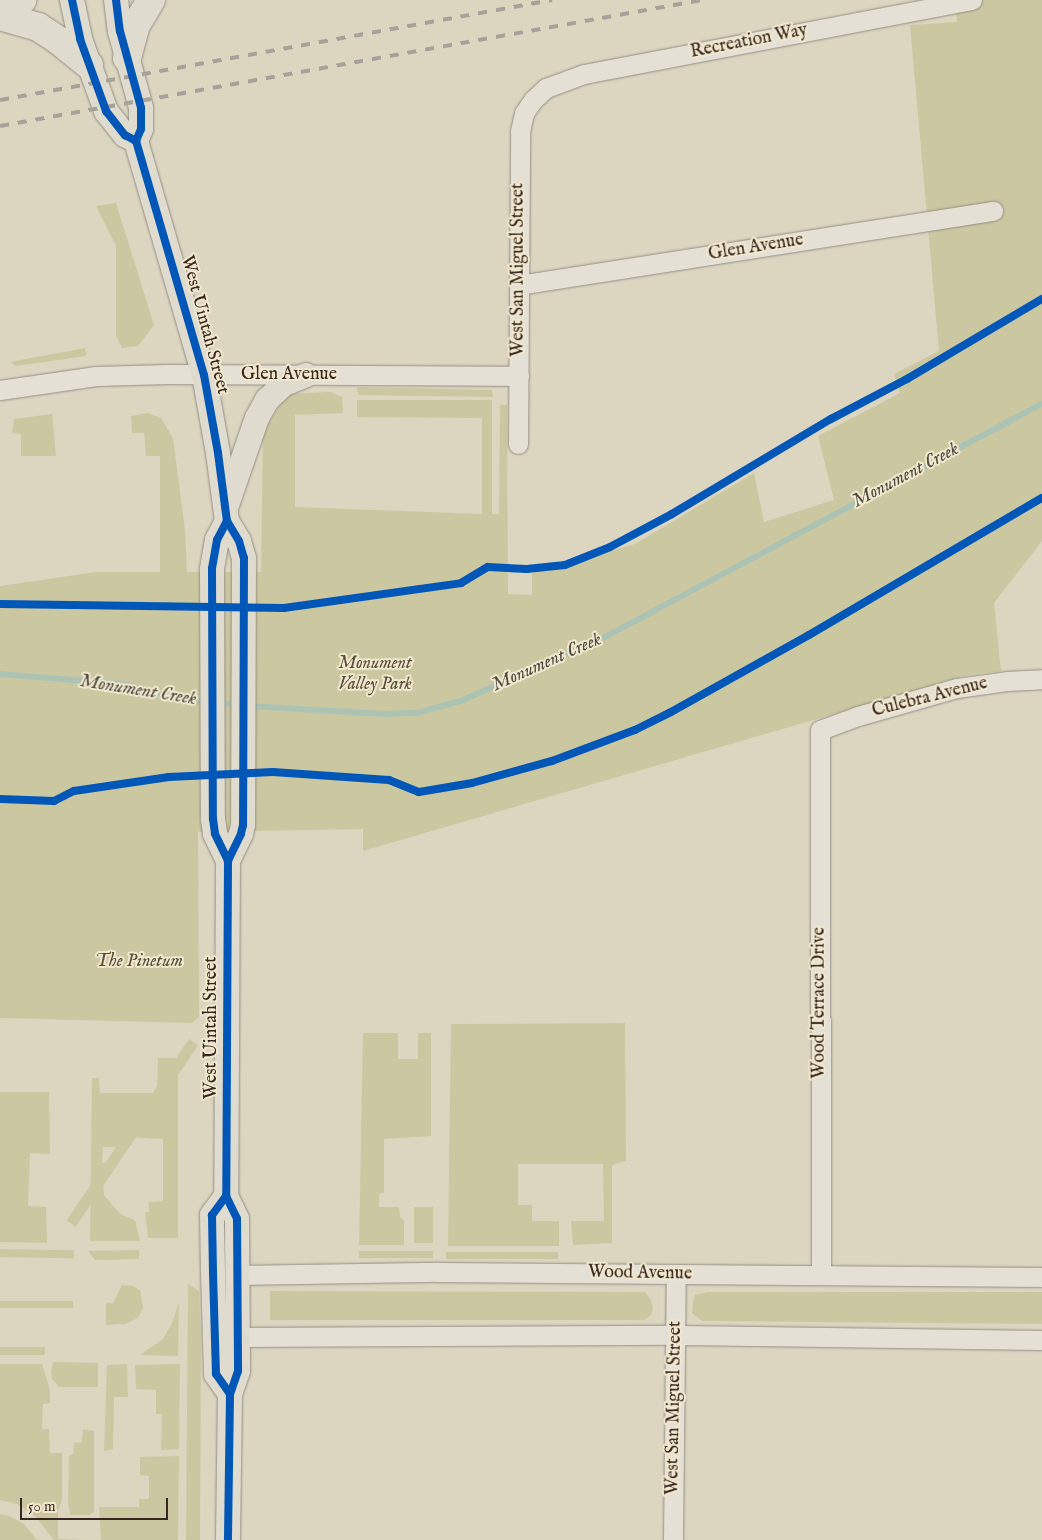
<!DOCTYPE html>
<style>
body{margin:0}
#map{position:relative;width:1042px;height:1540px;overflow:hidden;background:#dcd5c0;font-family:"IM FELL English",serif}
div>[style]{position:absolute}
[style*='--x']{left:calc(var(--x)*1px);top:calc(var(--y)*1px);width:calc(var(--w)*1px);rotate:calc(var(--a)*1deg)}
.green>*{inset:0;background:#cbc8a1;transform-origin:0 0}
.stream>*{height:5.5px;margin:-2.75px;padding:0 2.75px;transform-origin:2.75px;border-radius:2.75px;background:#acc3b4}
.roads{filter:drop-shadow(0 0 1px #948f82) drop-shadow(0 0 1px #948f82)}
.minor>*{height:19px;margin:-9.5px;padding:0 9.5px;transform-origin:9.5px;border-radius:9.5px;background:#e4e0d5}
.major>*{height:24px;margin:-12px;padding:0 12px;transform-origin:12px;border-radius:12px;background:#dfdbce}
.highway>*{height:28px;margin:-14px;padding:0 14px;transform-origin:14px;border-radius:14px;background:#dfdbce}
.rail>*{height:4px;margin-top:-2px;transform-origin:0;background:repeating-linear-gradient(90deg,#a6a29a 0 9px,transparent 0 18px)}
.cycleway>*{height:8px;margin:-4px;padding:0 4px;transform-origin:4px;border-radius:4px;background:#0057b8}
span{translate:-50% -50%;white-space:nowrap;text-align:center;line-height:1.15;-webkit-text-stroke:4px #f1e8ce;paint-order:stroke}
.street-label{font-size:18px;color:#382721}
.park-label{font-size:18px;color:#594d3b;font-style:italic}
.water-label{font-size:19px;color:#504c44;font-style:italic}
.scale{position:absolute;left:20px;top:1498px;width:148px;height:22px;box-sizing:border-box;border:2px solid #382721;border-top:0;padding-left:6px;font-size:15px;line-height:18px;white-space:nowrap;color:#382721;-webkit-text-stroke:4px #f1e8ce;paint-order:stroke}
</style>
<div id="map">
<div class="green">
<i style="clip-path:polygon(955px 0,1042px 0,1042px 541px,994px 603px,1001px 671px,968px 675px,363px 851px,363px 829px,198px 832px,199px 1017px,192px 1023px,0 1018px,0 586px,96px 572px,160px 572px,160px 456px,146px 456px,144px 433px,132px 433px,131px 416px,147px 413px,161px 418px,173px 438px,185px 530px,187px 572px,261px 572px,263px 432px,287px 394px,330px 392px,342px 397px,343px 413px,295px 415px,295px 507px,482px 514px,482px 418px,357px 417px,357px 400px,492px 400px,492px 514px,499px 514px,500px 405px,507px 405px,508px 594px,532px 595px,532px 573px,635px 544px,754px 473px,764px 522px,834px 500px,818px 436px,900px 393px,894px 374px,939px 351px,910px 25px,957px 22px)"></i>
<i style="clip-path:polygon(116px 203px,154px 325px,138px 346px,122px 348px,116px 336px,116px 246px,96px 206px)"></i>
<i style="clip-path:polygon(85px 348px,86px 356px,16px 366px,10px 362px)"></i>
<i style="clip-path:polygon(357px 387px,492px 390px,493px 397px,358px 395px)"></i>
<i style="clip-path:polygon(52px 414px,56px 456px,21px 456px,21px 434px,12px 433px,14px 419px)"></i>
<i style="clip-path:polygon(625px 1023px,626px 1161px,612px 1165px,612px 1243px,573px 1245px,571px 1221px,604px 1221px,603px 1164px,518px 1164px,518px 1205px,532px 1205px,532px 1221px,559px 1221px,559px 1246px,448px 1246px,451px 1024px)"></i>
<i style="clip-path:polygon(363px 1033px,398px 1033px,398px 1059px,418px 1059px,418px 1033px,431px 1033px,431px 1136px,384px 1139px,384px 1193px,379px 1194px,379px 1207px,399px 1207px,400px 1217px,404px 1221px,404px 1245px,359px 1245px)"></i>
<i style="left:189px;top:1039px;width:11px;height:219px;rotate:34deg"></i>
<i style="clip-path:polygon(158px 1058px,178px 1058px,178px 1238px,148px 1238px,145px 1212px,149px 1212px,149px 1202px,163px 1201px,163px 1139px,126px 1137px,126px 1147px,103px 1147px,102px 1163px,115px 1163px,103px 1178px,104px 1195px,120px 1214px,135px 1220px,140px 1241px,90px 1241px,92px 1078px,99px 1078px,100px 1093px,157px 1093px)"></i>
<i style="clip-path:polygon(0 1092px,49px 1092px,50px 1154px,30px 1153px,28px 1206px,46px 1207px,47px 1243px,0 1242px)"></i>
<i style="left:414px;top:1207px;width:19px;height:36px"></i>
<i style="left:0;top:1249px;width:74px;height:8px;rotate:1deg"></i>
<i style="clip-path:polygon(139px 1250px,139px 1259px,95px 1260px,88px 1251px)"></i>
<i style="left:359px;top:1251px;width:74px;height:7px"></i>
<i style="left:558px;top:1252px;width:7px;height:112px;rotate:90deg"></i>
<i style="clip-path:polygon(188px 1284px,199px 1291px,201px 1341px,200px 1540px,186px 1540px)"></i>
<i style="clip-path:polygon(122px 1285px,133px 1286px,140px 1290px,143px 1308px,138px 1318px,125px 1324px,106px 1325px,106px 1303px,113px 1303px)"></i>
<i style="clip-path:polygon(270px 1291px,645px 1292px,651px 1300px,653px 1308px,651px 1315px,644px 1320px,270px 1320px)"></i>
<i style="clip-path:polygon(708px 1292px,1042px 1292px,1042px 1324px,702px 1321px,692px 1313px,693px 1302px,695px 1295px)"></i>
<i style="left:0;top:1301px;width:73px;height:7px"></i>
<i style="clip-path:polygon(179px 1302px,178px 1356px,140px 1355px,163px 1339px,173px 1321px)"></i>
<i style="left:45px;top:1347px;width:8px;height:45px;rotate:90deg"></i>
<i style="clip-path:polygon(53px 1362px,98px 1363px,98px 1387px,59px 1387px,52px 1379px,51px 1371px)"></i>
<i style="clip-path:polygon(0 1364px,42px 1364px,50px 1390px,50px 1403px,43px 1404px,42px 1429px,49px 1429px,50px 1453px,62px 1453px,62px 1500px,58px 1511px,58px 1539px,89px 1540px,54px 1540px,35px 1516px,17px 1504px,0 1500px)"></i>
<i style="clip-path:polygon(127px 1364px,128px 1397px,114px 1397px,113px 1449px,104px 1451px,107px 1365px)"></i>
<i style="clip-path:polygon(180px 1364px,179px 1449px,161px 1450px,162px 1414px,156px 1414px,156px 1390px,136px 1389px,135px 1365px)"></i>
<i style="clip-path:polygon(83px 1429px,94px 1431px,94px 1512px,89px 1515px,70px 1515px,68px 1502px,69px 1456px,73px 1454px,74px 1443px,82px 1442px)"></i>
<i style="clip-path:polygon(179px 1456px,178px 1540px,101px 1540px,99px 1507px,139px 1507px,139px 1499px,149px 1499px,149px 1476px,140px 1475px,140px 1457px)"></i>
<i style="clip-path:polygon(0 1514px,9px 1516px,24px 1524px,37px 1540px,0 1540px)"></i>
</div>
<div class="stream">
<i style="--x:0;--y:674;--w:122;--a:4.7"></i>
<i style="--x:122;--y:684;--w:63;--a:14.7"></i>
<i style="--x:183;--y:700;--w:23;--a:5"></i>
<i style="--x:218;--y:703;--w:21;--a:5"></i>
<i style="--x:248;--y:706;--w:137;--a:3.3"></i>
<i style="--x:385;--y:714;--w:32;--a:-2"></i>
<i style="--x:417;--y:713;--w:46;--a:-15.3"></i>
<i style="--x:461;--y:701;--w:162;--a:-24"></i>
<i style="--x:609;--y:635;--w:491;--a:-28.1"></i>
</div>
<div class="roads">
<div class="minor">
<i style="--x:519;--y:285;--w:480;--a:-8.9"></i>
<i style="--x:0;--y:390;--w:97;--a:-8.3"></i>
<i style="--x:96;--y:376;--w:72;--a:-1.6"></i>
<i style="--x:168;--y:374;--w:351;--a:0.3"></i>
<i style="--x:518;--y:444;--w:313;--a:-89.6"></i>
<i style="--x:520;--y:131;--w:18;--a:-77"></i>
<i style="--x:524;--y:113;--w:16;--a:-55"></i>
<i style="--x:533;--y:100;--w:18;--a:-43"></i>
<i style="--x:546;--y:88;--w:40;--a:-20.2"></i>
<i style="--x:584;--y:74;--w:395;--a:-10.8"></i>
<i style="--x:237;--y:1275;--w:201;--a:-0.9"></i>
<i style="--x:438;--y:1272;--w:604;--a:0.47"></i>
<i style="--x:821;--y:1275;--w:545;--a:-90.11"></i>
<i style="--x:820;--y:730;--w:40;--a:-20.2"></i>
<i style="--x:858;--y:716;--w:103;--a:-15.8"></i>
<i style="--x:957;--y:688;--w:50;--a:-8"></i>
<i style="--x:1007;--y:681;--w:35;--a:-3"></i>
<i style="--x:237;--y:1337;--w:440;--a:-0.3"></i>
<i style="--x:677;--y:1335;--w:365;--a:0.8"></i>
<i style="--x:673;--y:1540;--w:265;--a:-89.4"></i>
</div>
<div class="major">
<i style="--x:72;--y:0;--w:40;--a:78"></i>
<i style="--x:80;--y:39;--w:77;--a:70.1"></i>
<i style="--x:106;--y:111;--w:31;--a:52"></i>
<i style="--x:125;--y:135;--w:13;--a:29"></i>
<i style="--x:116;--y:0;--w:31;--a:83"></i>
<i style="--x:120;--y:31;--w:80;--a:74.7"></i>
<i style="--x:141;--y:108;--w:21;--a:90"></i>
<i style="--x:141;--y:129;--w:13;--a:113"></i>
<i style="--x:136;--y:141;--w:244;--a:73.8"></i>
<i style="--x:204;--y:375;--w:79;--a:79.8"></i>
<i style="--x:218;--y:453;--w:69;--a:82.5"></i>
<i style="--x:227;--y:521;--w:23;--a:59"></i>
<i style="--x:239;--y:541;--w:18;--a:74"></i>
<i style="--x:244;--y:558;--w:267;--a:90.2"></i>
<i style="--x:243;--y:825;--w:9;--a:103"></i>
<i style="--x:241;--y:834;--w:30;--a:116"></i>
<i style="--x:228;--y:861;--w:335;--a:90.3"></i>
<i style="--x:226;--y:1196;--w:25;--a:64"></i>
<i style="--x:237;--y:1219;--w:152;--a:89.6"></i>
<i style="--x:238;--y:1371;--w:24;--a:109"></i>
<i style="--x:230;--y:1394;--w:146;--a:90.8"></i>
<i style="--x:227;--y:505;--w:92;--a:-71"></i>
<i style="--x:257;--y:418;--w:21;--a:-61"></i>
<i style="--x:267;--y:400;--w:23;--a:-43"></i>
<i style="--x:284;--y:384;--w:24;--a:-22"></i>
<i style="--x:227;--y:521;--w:21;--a:118"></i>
<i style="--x:217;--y:540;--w:29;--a:100"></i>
<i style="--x:212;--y:569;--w:250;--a:89.8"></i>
<i style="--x:213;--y:819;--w:15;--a:82"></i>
<i style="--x:215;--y:834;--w:30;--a:64"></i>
<i style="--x:226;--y:1196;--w:24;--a:126"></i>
<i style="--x:212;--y:1215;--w:58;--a:89"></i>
<i style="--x:213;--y:1273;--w:101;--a:88.3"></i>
<i style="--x:216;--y:1374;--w:24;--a:55"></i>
</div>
<div class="highway">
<i style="--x:0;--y:5;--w:23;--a:-13"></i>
<i style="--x:0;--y:16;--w:40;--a:16"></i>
<i style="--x:38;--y:27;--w:24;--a:33"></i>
<i style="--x:58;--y:40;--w:40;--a:39"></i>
<i style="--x:127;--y:58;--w:34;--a:-75"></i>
<i style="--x:136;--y:25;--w:29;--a:-59"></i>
</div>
</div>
<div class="rail">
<i style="--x:0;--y:100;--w:561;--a:-10.27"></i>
<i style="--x:0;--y:126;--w:713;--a:-10.18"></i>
</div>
<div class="cycleway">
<i style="--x:72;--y:0;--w:40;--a:78"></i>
<i style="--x:80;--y:39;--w:77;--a:70.1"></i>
<i style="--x:106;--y:111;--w:31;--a:52"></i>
<i style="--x:125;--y:135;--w:13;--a:29"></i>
<i style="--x:116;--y:0;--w:31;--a:83"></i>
<i style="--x:120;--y:31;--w:80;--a:74.7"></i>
<i style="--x:141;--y:108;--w:21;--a:90"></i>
<i style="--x:141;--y:129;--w:13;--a:113"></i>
<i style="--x:136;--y:141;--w:244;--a:73.8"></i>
<i style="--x:204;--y:375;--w:79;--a:79.8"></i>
<i style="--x:218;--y:453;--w:69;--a:82.5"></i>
<i style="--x:227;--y:521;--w:23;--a:59"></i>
<i style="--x:239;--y:541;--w:18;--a:74"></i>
<i style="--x:244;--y:558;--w:267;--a:90.2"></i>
<i style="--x:243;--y:825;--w:9;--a:103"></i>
<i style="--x:241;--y:834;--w:30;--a:116"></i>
<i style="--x:228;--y:861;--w:335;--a:90.3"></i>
<i style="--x:226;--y:1196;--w:25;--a:64"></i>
<i style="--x:237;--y:1219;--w:152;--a:89.6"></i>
<i style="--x:238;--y:1371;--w:24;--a:109"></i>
<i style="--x:230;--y:1394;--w:146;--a:90.8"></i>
<i style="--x:227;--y:521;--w:21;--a:118"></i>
<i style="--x:217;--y:540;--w:29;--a:100"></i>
<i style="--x:212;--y:569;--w:250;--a:89.8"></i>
<i style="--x:213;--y:819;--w:15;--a:82"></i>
<i style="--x:215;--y:834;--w:30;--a:64"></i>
<i style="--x:0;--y:604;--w:284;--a:0.8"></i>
<i style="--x:284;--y:608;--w:179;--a:-8"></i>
<i style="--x:461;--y:583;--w:31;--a:-31"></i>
<i style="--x:488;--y:567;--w:39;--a:3"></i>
<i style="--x:527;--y:569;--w:38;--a:-6"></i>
<i style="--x:565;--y:565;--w:48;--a:-21.8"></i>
<i style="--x:610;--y:547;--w:70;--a:-28"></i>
<i style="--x:672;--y:514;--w:185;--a:-30.9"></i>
<i style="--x:831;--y:419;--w:86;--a:-27.8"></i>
<i style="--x:907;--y:379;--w:157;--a:-30.7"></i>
<i style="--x:0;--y:799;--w:54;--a:2.1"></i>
<i style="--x:54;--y:801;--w:22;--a:-27"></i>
<i style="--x:74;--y:791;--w:96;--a:-8.4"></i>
<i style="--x:169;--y:777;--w:104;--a:-2.8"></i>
<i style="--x:273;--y:772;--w:116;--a:3.9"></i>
<i style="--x:389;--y:780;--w:32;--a:22"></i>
<i style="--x:419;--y:792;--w:54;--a:-9.6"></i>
<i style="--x:472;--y:783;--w:83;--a:-15.4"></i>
<i style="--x:552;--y:761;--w:89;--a:-20.5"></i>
<i style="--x:635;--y:730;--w:40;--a:-26.6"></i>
<i style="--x:671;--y:712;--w:158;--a:-29.2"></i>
<i style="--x:809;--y:635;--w:270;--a:-30.5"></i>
<i style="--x:226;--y:1196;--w:24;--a:126"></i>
<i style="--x:212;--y:1215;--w:58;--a:89"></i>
<i style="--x:213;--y:1273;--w:101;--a:88.3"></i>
<i style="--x:216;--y:1374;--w:24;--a:55"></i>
</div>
<div class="street-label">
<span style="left:749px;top:42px;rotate:-11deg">Recreation Way</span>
<span style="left:756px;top:248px;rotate:-9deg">Glen Avenue</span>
<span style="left:519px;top:270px;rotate:-90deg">West San Miguel Street</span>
<span style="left:204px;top:325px;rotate:75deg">West Uintah Street</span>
<span style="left:289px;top:375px">Glen Avenue</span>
<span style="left:930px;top:698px;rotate:-14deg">Culebra Avenue</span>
<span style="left:820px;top:1003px;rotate:-90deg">Wood Terrace Drive</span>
<span style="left:212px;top:1028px;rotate:-90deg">West Uintah Street</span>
<span style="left:640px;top:1274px;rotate:1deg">Wood Avenue</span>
<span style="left:675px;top:1408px;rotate:-89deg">West San Miguel Street</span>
</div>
<div class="park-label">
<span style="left:375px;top:675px">Monument<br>Valley Park</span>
<span style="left:139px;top:962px">The Pinetum</span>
</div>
<div class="water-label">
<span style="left:906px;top:476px;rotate:-28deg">Monument Creek</span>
<span style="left:547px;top:663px;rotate:-24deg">Monument Creek</span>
<span style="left:138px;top:691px;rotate:9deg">Monument Creek</span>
</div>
<div class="scale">50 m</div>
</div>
